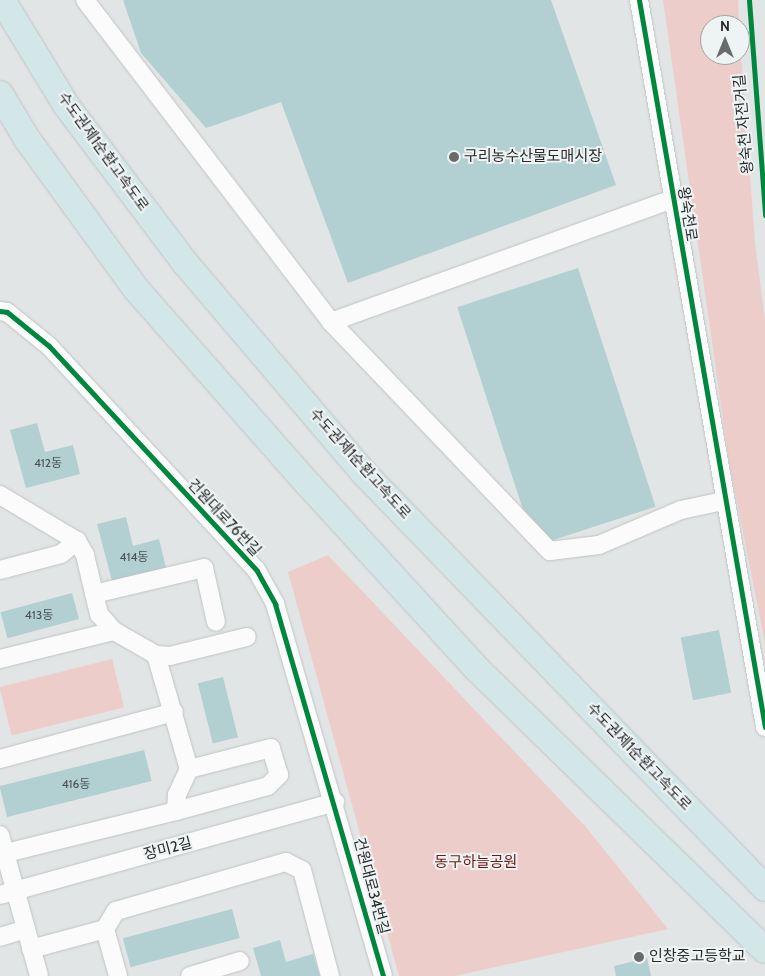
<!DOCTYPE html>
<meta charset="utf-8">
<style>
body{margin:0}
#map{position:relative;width:765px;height:976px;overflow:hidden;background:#e2e5e5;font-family:Cabin,"Noto Sans KR",sans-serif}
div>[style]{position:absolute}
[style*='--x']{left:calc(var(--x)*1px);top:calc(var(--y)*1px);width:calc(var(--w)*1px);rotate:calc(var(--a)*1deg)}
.green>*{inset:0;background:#edcdc9;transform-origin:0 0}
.building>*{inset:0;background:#b2cfd2;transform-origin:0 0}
.roads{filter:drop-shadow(0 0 1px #c0c3c3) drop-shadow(0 0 1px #c0c3c3)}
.minor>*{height:18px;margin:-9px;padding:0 9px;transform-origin:9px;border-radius:9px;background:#fbfbfb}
.highway>*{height:26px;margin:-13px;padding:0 13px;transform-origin:13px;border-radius:13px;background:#d3e6e8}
.cycleway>*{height:5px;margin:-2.5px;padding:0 2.5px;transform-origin:2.5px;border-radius:2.5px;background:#00873e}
.dots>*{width:14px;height:14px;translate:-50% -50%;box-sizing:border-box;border:2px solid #eef3f4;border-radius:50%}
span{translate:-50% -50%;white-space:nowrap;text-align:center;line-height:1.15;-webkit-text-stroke:4px #eef3f4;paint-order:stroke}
.number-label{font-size:12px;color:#4a5354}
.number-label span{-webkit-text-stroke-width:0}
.street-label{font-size:15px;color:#282a2a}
.poi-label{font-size:15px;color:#282a2a}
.left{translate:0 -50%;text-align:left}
.park-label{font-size:15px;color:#6f1714}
.north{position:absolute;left:700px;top:15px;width:50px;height:50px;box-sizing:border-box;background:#eef3f4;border:1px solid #9fa3a3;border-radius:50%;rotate:0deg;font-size:14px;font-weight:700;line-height:20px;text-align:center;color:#282a2a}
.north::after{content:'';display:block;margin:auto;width:18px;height:22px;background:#696b6b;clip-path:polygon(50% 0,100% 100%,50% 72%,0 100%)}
</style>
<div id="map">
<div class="green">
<i style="clip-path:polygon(663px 0,738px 0,739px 25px,710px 25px,710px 55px,740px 55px,740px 41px,755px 243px,765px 320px,765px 644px,729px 461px)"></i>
<i style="clip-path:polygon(328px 555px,585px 826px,668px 929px,455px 976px,399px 976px,288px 572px)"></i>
<i style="left:112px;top:659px;width:50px;height:116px;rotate:76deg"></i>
</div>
<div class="building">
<i style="clip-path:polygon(123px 0,551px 0,616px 185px,348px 283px,281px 102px,206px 128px,141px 53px)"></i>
<i style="left:578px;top:268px;width:251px;height:127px;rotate:72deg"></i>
<i style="clip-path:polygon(37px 423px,45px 452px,73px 445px,80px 474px,26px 488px,10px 430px)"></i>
<i style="clip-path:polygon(126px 517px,133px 546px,159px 539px,166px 568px,112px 581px,97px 524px)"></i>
<i style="left:72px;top:593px;width:27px;height:74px;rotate:75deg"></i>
<i style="left:719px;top:630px;width:64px;height:39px;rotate:79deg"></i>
<i style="left:223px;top:677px;width:62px;height:26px;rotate:76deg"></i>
<i style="left:144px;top:750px;width:32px;height:149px;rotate:76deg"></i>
<i style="left:232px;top:909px;width:30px;height:113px;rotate:75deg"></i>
<i style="clip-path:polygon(280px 940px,286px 962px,313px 954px,320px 976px,261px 976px,253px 948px)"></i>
<i style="clip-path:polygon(647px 958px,651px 976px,616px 976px,614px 966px)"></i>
</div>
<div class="roads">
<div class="minor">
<i style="--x:85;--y:0;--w:405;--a:52.6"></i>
<i style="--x:331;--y:322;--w:363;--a:-19.8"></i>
<i style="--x:639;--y:0;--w:738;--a:80.17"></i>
<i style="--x:0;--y:311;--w:7;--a:8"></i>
<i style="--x:7;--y:312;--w:54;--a:39"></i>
<i style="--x:49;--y:346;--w:306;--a:47.2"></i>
<i style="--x:257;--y:571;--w:38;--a:61"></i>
<i style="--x:275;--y:604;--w:387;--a:73.8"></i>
<i style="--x:331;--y:322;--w:317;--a:46.3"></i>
<i style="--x:550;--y:551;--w:49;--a:-7"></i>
<i style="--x:599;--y:545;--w:89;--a:-23.1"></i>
<i style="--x:681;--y:510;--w:43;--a:-12.1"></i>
<i style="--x:0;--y:495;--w:90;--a:30.9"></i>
<i style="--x:77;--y:541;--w:16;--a:60"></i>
<i style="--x:85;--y:555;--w:61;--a:76.7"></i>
<i style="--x:99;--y:614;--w:23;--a:49"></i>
<i style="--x:114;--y:631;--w:48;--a:29.7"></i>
<i style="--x:156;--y:655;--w:119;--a:73.9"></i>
<i style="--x:189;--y:769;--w:29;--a:115"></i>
<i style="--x:177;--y:795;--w:16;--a:94"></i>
<i style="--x:176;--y:811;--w:175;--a:166.1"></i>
<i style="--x:0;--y:570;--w:63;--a:-14.7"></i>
<i style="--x:61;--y:554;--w:21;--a:-39"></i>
<i style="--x:94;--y:594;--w:113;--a:-13.3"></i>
<i style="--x:204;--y:568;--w:55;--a:77.5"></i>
<i style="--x:156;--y:655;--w:14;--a:4"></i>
<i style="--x:170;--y:656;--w:79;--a:-13.9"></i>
<i style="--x:0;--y:659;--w:117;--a:-13.8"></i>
<i style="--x:0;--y:759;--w:180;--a:-15.1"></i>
<i style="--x:176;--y:811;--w:95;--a:-15.2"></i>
<i style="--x:268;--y:786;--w:16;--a:-45"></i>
<i style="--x:279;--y:775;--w:28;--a:-107"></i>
<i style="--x:271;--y:748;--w:85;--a:165.6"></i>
<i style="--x:0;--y:835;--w:146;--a:74.5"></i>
<i style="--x:0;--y:895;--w:348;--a:-15.5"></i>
<i style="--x:105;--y:929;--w:49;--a:74.5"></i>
<i style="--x:0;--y:937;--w:27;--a:-17"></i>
<i style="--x:31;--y:949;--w:77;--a:-15.1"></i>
<i style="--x:105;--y:929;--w:21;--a:-59"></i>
<i style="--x:116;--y:911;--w:177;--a:-16.1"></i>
<i style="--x:286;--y:862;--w:18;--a:27"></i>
<i style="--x:302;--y:870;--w:110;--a:75.2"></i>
<i style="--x:190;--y:976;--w:52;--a:-16.7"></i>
</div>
<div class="highway">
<i style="--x:2;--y:0;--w:123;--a:58.6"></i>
<i style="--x:66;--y:105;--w:199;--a:53"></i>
<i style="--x:186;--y:264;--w:272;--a:49.6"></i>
<i style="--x:362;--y:471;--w:580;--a:45.98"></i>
<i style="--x:0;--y:94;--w:52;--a:59"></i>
<i style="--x:27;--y:139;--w:185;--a:54"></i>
<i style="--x:136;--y:289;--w:261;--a:48.6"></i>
<i style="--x:309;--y:485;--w:249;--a:47.6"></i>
<i style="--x:477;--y:669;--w:402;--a:44.3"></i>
</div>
</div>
<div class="cycleway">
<i style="--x:639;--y:0;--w:738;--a:80.17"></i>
<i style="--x:749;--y:0;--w:216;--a:85.7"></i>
<i style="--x:0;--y:311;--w:7;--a:8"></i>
<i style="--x:7;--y:312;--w:54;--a:39"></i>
<i style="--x:49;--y:346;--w:306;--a:47.2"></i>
<i style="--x:257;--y:571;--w:38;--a:61"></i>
<i style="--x:275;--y:604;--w:387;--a:73.8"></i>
</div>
<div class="dots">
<i style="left:454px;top:157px;background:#696b6b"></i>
<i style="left:639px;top:957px;background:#696b6b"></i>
</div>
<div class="number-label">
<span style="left:48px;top:463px">412동</span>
<span style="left:134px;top:557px">414동</span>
<span style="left:39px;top:615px">413동</span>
<span style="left:76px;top:784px">416동</span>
</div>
<div class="street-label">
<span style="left:744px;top:124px;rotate:-95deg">왕숙천 자전거길</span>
<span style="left:103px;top:152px;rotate:54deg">수도권제1순환고속도로</span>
<span style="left:687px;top:214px;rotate:81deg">왕숙천로</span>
<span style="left:360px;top:464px;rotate:48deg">수도권제1순환고속도로</span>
<span style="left:224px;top:518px;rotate:47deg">건원대로76번길</span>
<span style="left:639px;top:757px;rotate:46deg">수도권제1순환고속도로</span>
<span style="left:168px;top:849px;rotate:-15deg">장미2길</span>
<span style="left:371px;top:886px;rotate:75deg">건원대로34번길</span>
</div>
<div class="poi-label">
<span class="left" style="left:464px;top:157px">구리농수산물도매시장</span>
<span class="left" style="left:649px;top:957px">인창중고등학교</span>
</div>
<div class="park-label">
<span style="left:476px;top:863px">동구하늘공원</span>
</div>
<div class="north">N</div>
</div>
